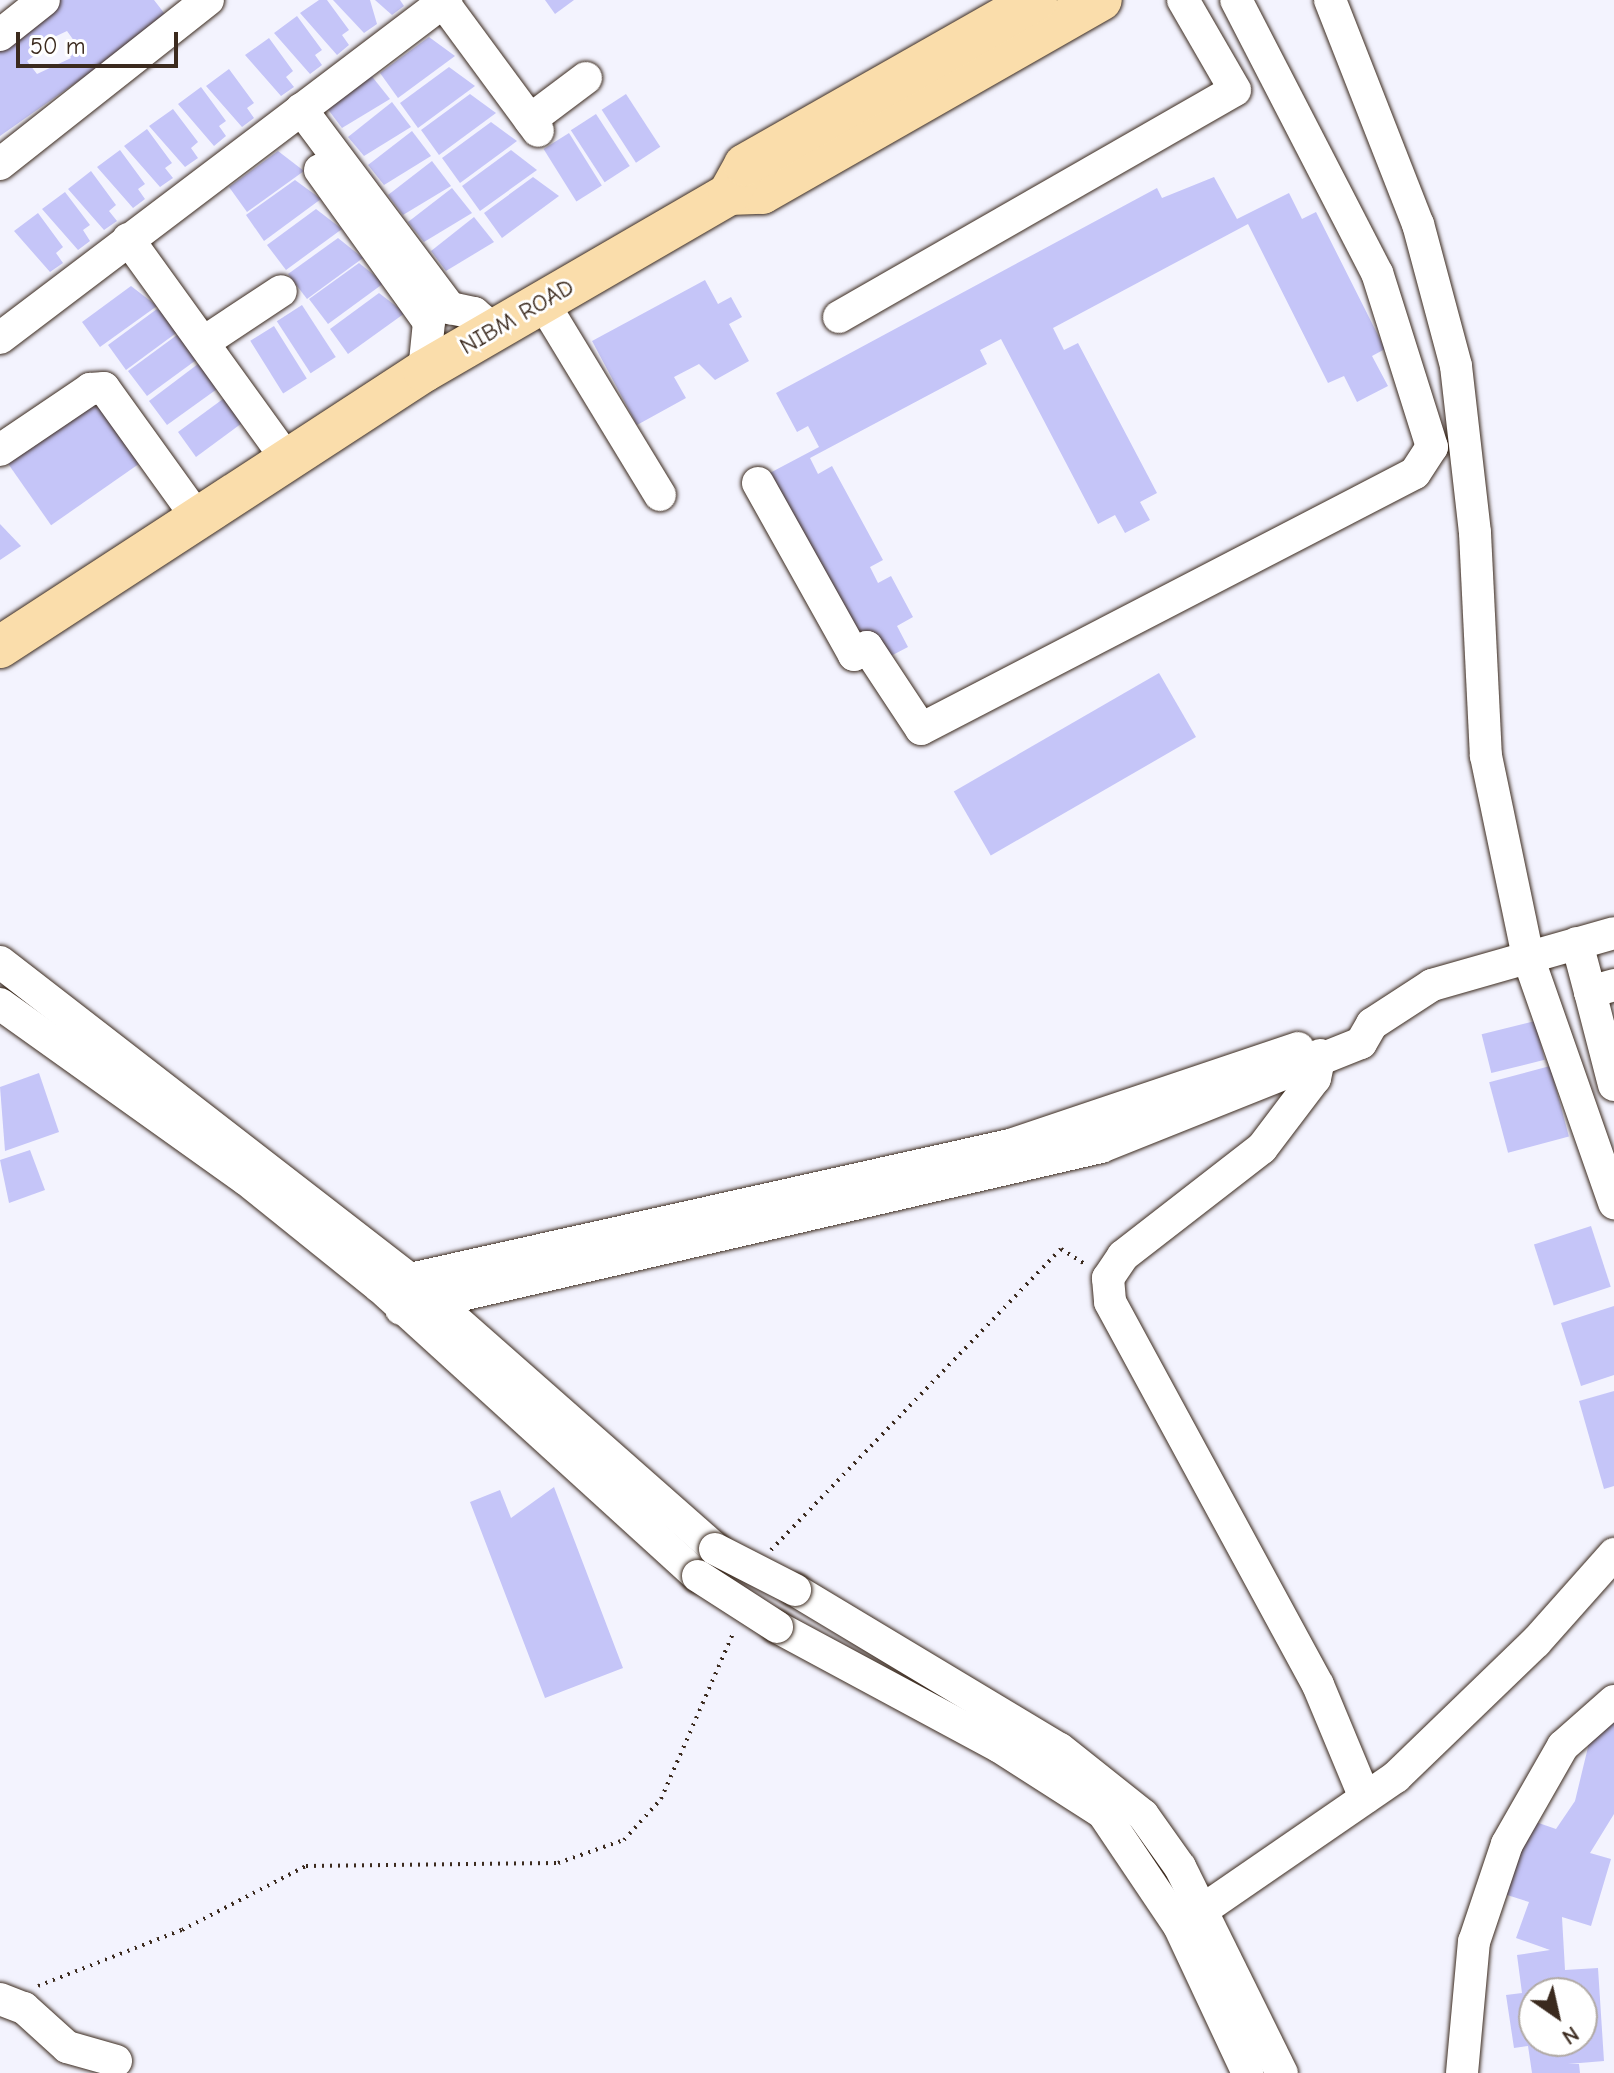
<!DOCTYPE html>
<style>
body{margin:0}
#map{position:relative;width:1614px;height:2073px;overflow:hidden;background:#f3f3fe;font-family:"Comic Neue",sans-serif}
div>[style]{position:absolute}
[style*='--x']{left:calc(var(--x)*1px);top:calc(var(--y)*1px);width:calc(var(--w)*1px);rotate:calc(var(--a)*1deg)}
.building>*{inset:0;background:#c5c5f8;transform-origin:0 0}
.path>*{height:4px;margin-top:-2px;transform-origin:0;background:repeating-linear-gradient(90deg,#3b2a1e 0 2px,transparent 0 8px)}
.roads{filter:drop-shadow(0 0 2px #3b2a1e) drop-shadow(0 0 2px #3b2a1e)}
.minor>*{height:32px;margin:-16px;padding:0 16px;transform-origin:16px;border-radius:16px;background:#fff}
.major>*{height:42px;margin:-21px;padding:0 21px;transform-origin:21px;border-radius:21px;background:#faddab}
.bridges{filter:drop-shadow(0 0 2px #3b2a1e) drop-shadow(0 0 2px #3b2a1e)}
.minor-bridge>*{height:32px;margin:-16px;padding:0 16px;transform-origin:16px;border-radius:16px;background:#fff}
span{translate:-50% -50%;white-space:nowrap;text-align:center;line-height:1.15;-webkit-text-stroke:6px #fff;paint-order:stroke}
.street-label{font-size:24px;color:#3b2a1e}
.north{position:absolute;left:1518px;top:1977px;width:80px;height:80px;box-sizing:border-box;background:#fff;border:2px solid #b1aaa5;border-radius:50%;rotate:146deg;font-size:22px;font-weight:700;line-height:32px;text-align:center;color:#3b2a1e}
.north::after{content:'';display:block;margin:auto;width:28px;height:36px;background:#3b2a1e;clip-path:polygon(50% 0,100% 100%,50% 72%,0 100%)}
.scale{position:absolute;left:16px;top:32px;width:162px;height:36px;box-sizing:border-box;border:4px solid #3b2a1e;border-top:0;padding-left:10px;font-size:24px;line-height:28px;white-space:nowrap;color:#3b2a1e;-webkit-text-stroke:6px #fff;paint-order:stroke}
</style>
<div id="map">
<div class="building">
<i style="clip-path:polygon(evenodd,59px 0,154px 0,168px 18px,0 136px,0 44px,59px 0,67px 31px,77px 45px,67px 53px,71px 58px,37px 74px,27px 61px,38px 53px,33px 47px,67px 31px)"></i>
<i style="clip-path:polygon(319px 0,327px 0,349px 30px,342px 35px,349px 45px,337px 55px,300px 13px)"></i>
<i style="clip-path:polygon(333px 0,370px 0,377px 24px,364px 33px)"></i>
<i style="clip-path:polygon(375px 0,400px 0,404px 6px,392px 15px)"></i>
<i style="clip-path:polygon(545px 0,574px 0,555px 14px)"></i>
<i style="clip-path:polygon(297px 16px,322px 50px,315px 55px,322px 65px,310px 74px,274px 33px)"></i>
<i style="clip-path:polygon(429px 37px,455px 56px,398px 98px,380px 73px)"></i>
<i style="clip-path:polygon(269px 38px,293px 71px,286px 77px,294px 87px,281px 96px,245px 55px)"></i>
<i style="clip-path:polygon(449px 67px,475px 86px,418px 128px,400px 103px)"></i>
<i style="clip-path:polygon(229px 69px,254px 103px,247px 108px,254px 118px,242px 127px,206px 86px)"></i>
<i style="clip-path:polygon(370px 74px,390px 99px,342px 128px,327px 108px)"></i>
<i style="clip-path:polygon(201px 87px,226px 121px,219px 126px,226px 136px,214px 146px,178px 104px)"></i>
<i style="clip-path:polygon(470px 94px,496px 113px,439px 155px,421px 130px)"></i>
<i style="left:626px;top:94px;width:63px;height:29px;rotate:57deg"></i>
<i style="clip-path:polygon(392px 102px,411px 127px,364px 156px,348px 137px)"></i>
<i style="clip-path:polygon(173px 109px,198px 142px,191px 148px,198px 158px,185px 167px,149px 126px)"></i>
<i style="left:596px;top:114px;width:62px;height:30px;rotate:57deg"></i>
<i style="clip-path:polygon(491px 122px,517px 141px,460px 183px,442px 158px)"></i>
<i style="clip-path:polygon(147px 129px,172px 163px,165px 168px,173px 178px,160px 187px,124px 146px)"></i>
<i style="clip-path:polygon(412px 131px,431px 156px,384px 185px,368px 165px)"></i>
<i style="left:569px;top:133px;width:62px;height:30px;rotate:58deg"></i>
<i style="clip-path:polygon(120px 150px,145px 184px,138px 189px,145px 199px,133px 208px,97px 167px)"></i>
<i style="clip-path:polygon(511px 150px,537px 170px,480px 211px,462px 186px)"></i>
<i style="clip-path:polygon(278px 151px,304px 171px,247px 212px,229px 187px)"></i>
<i style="clip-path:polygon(432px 161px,451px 186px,403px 215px,388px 195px)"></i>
<i style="clip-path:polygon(91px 171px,116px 205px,109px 211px,117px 221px,104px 230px,68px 189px)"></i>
<i style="clip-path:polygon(533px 177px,559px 196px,502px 238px,484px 213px)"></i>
<i style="clip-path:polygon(1214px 177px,1237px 219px,1289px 193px,1302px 219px,1316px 212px,1385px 349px,1372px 356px,1388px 386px,1357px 402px,1344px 376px,1328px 383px,1248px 224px,1053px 328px,1064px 350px,1078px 343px,1157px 493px,1140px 502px,1150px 520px,1125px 533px,1115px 515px,1098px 524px,1001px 339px,980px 350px,987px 364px,810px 458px,818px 474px,832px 466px,883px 560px,870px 567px,878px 583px,891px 576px,913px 617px,897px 626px,908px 647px,885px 659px,856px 644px,766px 475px,819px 447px,808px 426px,797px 432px,776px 393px,1157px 188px,1162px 198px)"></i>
<i style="clip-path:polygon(295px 180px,321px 199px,264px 241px,246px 215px)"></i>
<i style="clip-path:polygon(452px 188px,472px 213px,424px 242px,408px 222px)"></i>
<i style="clip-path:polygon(65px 192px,90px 225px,83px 230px,90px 241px,78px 250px,42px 209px)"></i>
<i style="clip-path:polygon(316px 209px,342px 229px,286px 270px,267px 245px)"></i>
<i style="clip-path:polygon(38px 213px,63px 247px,56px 253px,63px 263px,50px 272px,14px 231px)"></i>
<i style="clip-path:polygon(474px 217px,494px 242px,446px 271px,431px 251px)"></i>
<i style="clip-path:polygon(338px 238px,363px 258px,307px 299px,288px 274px)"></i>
<i style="clip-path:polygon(359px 263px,384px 283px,328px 324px,309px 299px)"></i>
<i style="clip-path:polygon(705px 280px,718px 304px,731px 297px,742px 317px,729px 324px,749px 361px,715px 380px,699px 364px,674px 377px,686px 398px,637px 425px,592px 341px)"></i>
<i style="clip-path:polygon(131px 286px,157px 306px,100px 347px,82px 322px)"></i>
<i style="clip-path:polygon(379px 293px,405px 313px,348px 354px,330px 329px)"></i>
<i style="left:302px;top:305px;width:62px;height:30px;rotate:57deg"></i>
<i style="clip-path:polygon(157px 309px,183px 328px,126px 370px,108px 345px)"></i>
<i style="left:274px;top:326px;width:62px;height:28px;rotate:58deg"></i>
<i style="clip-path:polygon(177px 335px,203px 355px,147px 396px,128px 371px)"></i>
<i style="clip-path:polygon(198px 364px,224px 384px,167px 425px,149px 401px)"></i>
<i style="clip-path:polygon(227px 396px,253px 415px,196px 457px,178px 432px)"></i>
<i style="left:94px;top:400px;width:78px;height:107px;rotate:55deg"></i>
<i style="clip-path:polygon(0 524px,21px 546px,0 560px)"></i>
<i style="left:1159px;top:673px;width:74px;height:237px;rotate:60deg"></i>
<i style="left:1535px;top:1021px;width:40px;height:55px;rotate:76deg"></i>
<i style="left:1550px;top:1066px;width:73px;height:63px;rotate:75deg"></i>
<i style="clip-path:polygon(39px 1073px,59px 1132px,5px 1151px,0 1087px)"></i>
<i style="clip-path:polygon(30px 1150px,45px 1190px,9px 1203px,0 1160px)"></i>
<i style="left:1591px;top:1226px;width:64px;height:60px;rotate:72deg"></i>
<i style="clip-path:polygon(1614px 1306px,1614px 1375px,1581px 1386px,1561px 1323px)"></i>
<i style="clip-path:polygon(1614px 1391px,1614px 1486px,1604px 1489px,1579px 1401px)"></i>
<i style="clip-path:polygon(554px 1487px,623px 1668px,545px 1698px,470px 1502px,500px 1490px,511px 1518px)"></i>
<i style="clip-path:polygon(evenodd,1614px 1713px,1614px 1814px,1590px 1853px,1611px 1859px,1591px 1926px,1562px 1917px,1565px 1970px,1598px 1968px,1604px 2061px,1568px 2064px,1579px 2064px,1580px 2073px,1532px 2073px,1528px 2046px,1514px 2048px,1506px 1995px,1522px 1993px,1517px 1955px,1550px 1950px,1516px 1938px,1529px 1902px,1504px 1894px,1530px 1820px,1556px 1829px,1575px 1801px,1589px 1743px,1614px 1713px,1534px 1993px,1582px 1993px,1582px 2041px,1534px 2041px,1534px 1993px)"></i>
</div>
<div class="path">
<i style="--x:771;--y:1550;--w:418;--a:-46.1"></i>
<i style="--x:1061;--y:1249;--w:28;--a:32"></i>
<i style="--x:38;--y:1986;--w:155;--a:-21.3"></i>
<i style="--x:182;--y:1930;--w:140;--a:-27.3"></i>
<i style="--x:306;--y:1866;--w:252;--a:-0.7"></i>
<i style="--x:558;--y:1863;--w:70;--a:-19.2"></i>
<i style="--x:624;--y:1840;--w:55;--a:-47.9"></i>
<i style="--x:661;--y:1799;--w:183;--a:-66.5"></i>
</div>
<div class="roads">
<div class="minor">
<i style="--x:1330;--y:0;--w:241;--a:68.6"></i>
<i style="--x:1418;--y:224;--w:147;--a:75"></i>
<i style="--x:1456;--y:366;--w:168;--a:83.5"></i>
<i style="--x:1475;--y:533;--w:223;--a:87.2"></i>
<i style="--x:1486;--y:756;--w:205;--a:78.2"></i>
<i style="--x:1528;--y:957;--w:261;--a:70.7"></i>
<i style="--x:443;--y:2;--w:160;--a:53.6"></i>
<i style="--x:0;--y:35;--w:56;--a:-38.5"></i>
<i style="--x:301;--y:109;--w:249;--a:53.2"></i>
<i style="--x:450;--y:308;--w:25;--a:12"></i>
<i style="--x:474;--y:313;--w:26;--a:40"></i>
<i style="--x:530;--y:120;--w:70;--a:-36.9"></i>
<i style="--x:0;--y:164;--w:265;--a:-38.3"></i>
<i style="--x:320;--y:170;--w:187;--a:54.4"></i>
<i style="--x:429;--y:322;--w:49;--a:95.8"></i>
<i style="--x:128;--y:239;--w:274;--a:54.2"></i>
<i style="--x:542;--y:301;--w:227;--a:58.7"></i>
<i style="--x:839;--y:317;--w:456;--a:-29.8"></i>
<i style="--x:1235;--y:90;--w:104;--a:-120"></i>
<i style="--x:0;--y:338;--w:560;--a:-37.16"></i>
<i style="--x:204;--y:342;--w:92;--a:-33.5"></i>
<i style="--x:0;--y:450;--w:109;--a:-34.1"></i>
<i style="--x:90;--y:389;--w:14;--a:-4"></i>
<i style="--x:104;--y:388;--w:161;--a:54.3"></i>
<i style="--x:758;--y:483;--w:197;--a:60.8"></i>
<i style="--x:854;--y:655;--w:15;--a:-32"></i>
<i style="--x:867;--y:647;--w:98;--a:56.6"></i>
<i style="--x:921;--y:729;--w:556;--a:-27.39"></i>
<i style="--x:1415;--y:473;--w:31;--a:-57"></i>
<i style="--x:1432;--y:447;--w:182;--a:-107.5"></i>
<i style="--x:1377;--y:273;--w:307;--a:-117.3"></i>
<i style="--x:1577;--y:943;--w:51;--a:75.1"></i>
<i style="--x:1590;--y:992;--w:25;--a:-16"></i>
<i style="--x:0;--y:962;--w:516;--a:37.76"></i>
<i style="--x:408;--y:1278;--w:409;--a:41.4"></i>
<i style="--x:1590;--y:992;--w:96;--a:75.5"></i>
<i style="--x:0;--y:1004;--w:303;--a:35.5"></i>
<i style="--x:247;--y:1180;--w:169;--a:38.8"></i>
<i style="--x:379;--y:1286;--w:431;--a:42.3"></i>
<i style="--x:1320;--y:1055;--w:24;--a:102"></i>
<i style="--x:1315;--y:1078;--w:88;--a:127.1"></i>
<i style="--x:1262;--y:1148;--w:176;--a:142.2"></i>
<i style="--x:1123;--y:1256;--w:27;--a:124"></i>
<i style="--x:1108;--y:1278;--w:24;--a:85"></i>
<i style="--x:1110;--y:1302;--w:436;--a:61.5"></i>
<i style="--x:1318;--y:1685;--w:122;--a:67.4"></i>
<i style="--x:379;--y:1286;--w:647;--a:-12.6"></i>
<i style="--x:1010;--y:1145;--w:304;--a:-18.6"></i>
<i style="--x:401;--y:1309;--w:719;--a:-13.03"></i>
<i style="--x:1101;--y:1147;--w:280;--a:-21.8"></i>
<i style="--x:1361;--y:1043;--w:22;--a:-60"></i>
<i style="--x:1372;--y:1024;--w:72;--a:-33"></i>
<i style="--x:1432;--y:985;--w:189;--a:-15.9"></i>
<i style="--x:795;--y:1590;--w:309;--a:31"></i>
<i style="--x:1060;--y:1749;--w:106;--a:38.5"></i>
<i style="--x:1143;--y:1815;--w:64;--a:54.6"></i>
<i style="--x:1180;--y:1867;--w:230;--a:63.7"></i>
<i style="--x:777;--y:1627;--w:253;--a:28.3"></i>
<i style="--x:1000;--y:1747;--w:122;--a:32.7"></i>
<i style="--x:1103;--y:1813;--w:136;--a:56.1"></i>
<i style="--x:1179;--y:1926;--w:162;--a:64.9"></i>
<i style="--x:1185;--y:1922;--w:256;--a:-34.5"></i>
<i style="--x:1396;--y:1777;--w:194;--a:-44"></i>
<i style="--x:1536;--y:1642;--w:118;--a:-48.4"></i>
<i style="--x:0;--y:1999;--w:26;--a:21"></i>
<i style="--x:24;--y:2008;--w:58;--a:42.2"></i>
<i style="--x:67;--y:2047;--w:51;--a:15.9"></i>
<i style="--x:1462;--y:2073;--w:132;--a:-84.8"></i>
<i style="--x:1474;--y:1942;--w:103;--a:-71.4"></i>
<i style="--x:1507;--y:1844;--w:113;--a:-60.3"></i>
<i style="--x:1563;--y:1746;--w:68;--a:-41.4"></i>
</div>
<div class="major">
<i style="--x:729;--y:194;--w:33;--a:-2"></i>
<i style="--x:762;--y:193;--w:390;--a:-29.7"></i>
<i style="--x:0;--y:647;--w:506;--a:-33.06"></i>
<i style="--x:424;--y:371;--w:353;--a:-30.1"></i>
<i style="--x:729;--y:194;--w:33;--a:-61"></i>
<i style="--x:745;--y:165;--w:335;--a:-29.6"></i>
</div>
</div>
<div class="bridges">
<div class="minor-bridge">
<i style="--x:715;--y:1549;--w:90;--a:27.1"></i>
<i style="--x:698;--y:1576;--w:94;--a:32.8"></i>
</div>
</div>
<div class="street-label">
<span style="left:517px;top:317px;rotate:-30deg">NIBM ROAD</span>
</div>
<div class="north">N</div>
<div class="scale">50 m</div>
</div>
